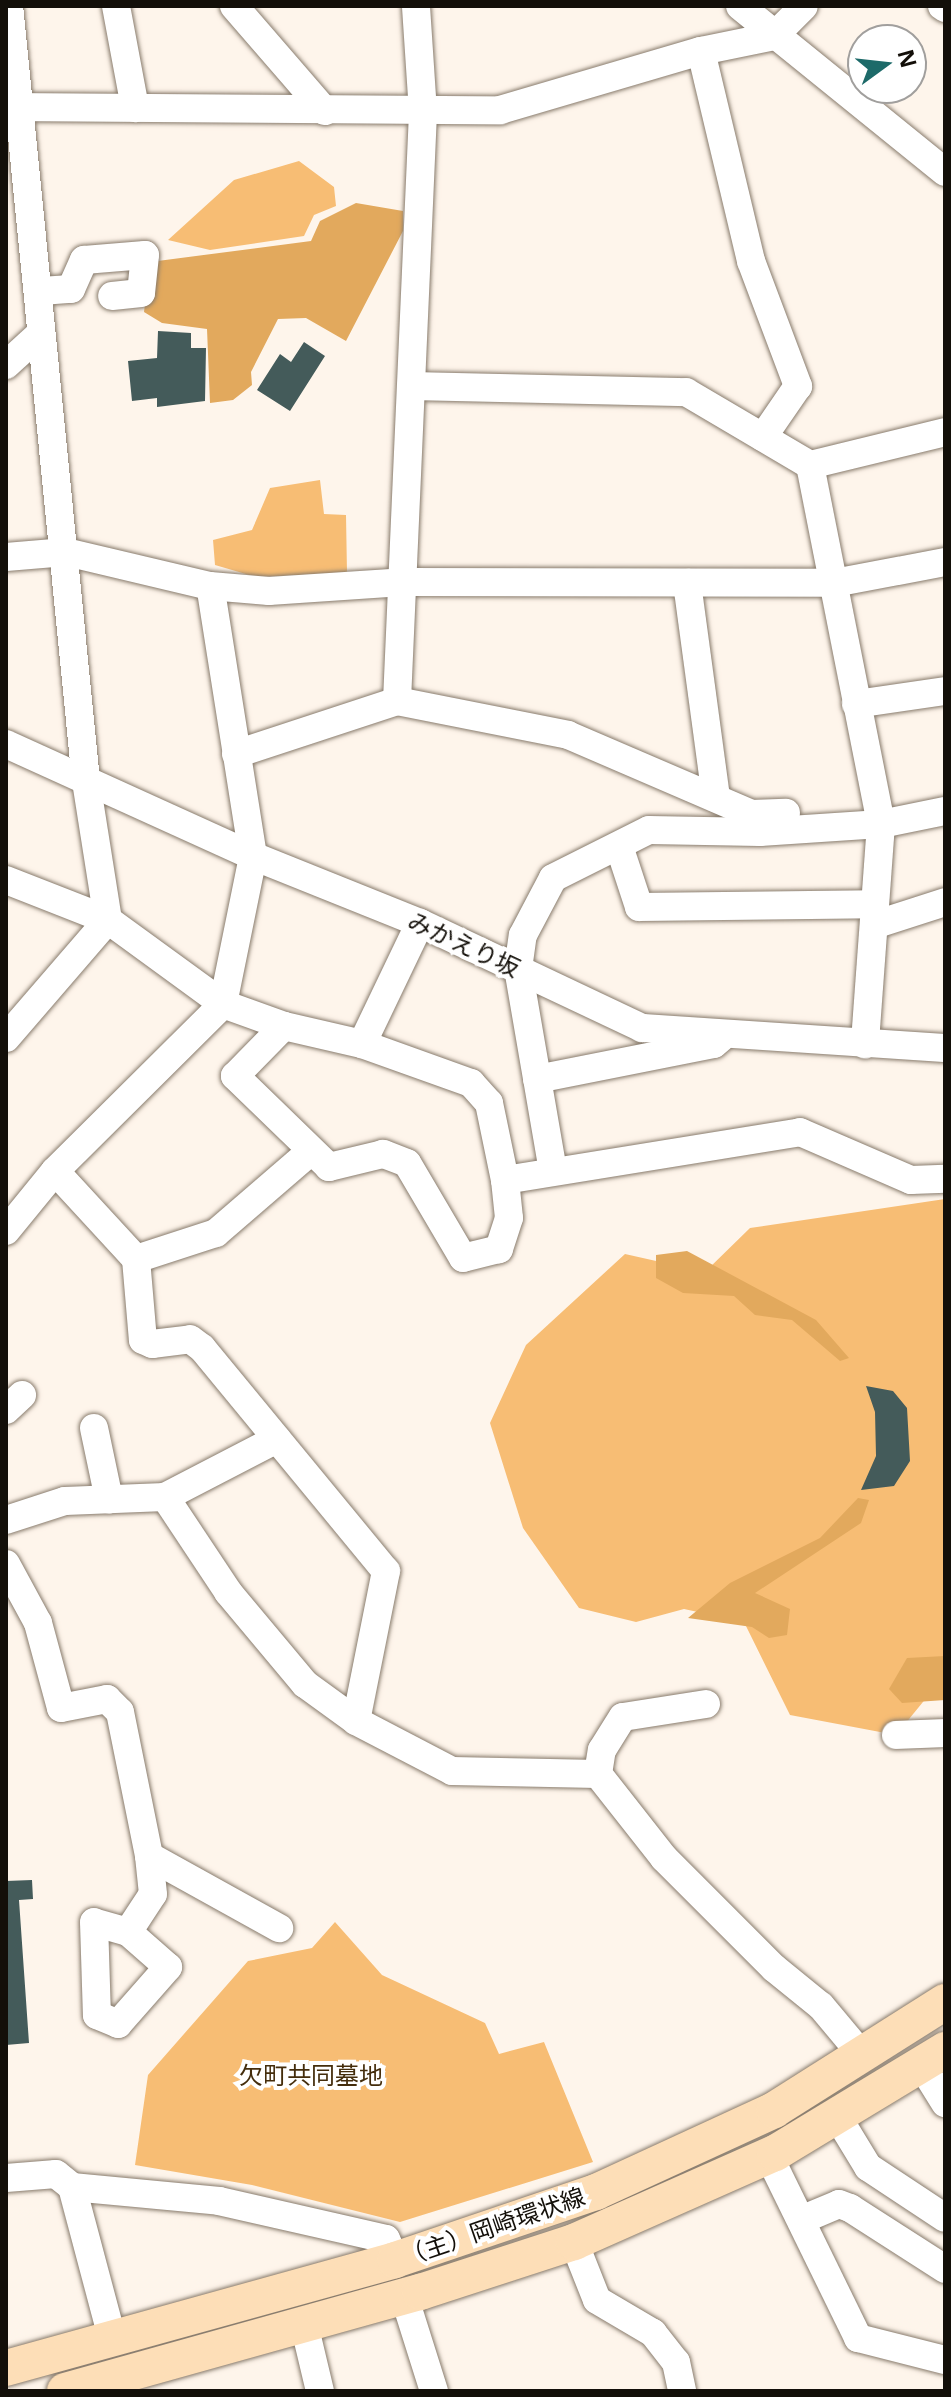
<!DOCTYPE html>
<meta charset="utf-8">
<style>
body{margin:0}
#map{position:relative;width:951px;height:2397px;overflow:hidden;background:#fef5eb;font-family:"Noto Sans","Noto Sans JP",sans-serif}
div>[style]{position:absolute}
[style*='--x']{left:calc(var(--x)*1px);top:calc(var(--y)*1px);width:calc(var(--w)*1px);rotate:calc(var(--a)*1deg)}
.green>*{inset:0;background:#f7bd74}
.forest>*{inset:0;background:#e2a95d}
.building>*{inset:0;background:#445b5a}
.roads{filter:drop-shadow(0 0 2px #887b6c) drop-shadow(0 0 2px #887b6c)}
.minor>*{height:28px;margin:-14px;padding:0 14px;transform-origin:14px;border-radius:14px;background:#fff}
.major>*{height:36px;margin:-18px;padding:0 18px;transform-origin:18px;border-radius:18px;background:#fddeb7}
span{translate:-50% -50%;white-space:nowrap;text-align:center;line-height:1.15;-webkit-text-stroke:8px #fff;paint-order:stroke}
.street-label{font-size:24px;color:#130f09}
.park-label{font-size:24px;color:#442d0c}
.frame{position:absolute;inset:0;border:8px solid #130f09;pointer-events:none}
.north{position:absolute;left:847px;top:24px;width:80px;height:80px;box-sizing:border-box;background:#fff;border:2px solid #a19f9d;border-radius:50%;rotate:75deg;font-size:22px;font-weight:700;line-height:32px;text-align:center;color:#130f09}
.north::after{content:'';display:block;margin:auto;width:28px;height:36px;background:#1d6a69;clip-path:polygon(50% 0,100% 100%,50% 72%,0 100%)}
</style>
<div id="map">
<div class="green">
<i style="clip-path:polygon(299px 161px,334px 187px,336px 206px,314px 215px,304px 236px,210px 250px,168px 240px,234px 180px)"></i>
<i style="clip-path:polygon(320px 480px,324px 514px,346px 515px,347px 573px,256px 577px,215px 565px,213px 540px,252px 530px,270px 488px)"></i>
<i style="clip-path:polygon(945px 1199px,945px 1675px,896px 1735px,790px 1715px,744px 1622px,684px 1609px,636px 1622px,579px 1608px,523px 1528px,490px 1423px,526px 1345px,625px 1254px,705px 1272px,750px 1228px)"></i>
<i style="clip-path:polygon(335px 1922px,382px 1975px,485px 2023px,499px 2054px,544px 2042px,593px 2162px,400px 2222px,252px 2185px,135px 2165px,148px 2075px,248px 1961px,312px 1948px)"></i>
</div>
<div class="forest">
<i style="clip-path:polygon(356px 203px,403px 211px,403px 231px,346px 341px,306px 318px,278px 319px,251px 372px,252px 385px,233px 400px,210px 403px,207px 329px,162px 323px,144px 312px,150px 262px,311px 241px,320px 221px)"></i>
<i style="clip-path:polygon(687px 1251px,816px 1320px,849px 1358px,840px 1361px,792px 1320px,755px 1315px,734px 1296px,683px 1293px,656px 1278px,656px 1255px)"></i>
<i style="clip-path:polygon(858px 1498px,869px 1500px,861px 1523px,755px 1593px,790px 1609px,787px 1635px,769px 1638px,752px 1627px,688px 1618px,730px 1583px,820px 1538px)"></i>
<i style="clip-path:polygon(945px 1656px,945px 1700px,902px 1703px,889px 1689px,907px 1658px)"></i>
</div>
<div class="building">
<i style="clip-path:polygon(158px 331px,191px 333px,191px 348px,206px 348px,205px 401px,157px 407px,157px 398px,132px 401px,128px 361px,157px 358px)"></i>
<i style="clip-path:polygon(304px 342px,325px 356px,290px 411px,257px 390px,280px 354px,291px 362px)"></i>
<i style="clip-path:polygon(866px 1386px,893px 1391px,907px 1408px,910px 1461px,894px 1486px,861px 1490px,876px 1456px,875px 1412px)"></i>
<i style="clip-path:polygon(32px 1880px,33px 1899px,19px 1900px,29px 2043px,6px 2045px,6px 1881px)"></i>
</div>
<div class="roads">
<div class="minor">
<i style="--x:116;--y:6;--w:104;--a:79.4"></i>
<i style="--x:234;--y:6;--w:139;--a:49.1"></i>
<i style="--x:740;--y:6;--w:264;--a:39"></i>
<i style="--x:942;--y:6;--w:4;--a:34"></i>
<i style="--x:701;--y:51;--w:216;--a:76.6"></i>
<i style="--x:751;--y:261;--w:134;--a:69.4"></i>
<i style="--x:798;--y:386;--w:62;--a:124.5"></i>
<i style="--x:20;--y:107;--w:480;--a:0.4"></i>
<i style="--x:500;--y:110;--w:209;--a:-16.4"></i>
<i style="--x:701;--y:51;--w:75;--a:-11.6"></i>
<i style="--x:774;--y:36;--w:42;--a:-45"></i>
<i style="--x:41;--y:291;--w:30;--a:-4"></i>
<i style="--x:71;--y:289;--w:32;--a:-66"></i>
<i style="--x:84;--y:260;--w:61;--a:-4.7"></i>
<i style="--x:145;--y:255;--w:38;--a:96"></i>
<i style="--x:141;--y:293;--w:29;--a:174"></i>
<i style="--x:6;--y:365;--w:47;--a:-42.4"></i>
<i style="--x:414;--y:386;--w:272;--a:1.3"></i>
<i style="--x:686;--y:392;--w:144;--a:30.5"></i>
<i style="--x:810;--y:465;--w:139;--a:-13.7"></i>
<i style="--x:810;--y:465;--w:366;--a:78.8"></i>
<i style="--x:881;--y:824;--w:221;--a:94.2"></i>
<i style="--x:6;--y:557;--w:60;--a:-4.8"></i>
<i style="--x:66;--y:552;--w:148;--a:13.3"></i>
<i style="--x:210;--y:586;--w:59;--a:4.8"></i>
<i style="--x:269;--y:591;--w:134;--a:-3.8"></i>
<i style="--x:403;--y:582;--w:431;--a:0.1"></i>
<i style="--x:834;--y:583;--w:113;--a:-10.7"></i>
<i style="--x:687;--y:583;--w:217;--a:82.3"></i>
<i style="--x:397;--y:701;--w:590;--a:-87.47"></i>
<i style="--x:423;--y:112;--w:106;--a:-93.8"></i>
<i style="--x:856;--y:704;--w:90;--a:-8.3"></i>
<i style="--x:6;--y:744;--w:271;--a:24.4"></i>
<i style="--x:253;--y:856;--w:180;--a:21.9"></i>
<i style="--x:420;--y:923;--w:246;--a:25.3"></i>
<i style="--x:642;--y:1028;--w:304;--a:3.8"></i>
<i style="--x:236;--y:754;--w:169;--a:-18.2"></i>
<i style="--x:397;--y:701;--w:174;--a:11.2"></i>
<i style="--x:568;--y:735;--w:199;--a:23.3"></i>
<i style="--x:751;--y:814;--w:35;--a:-2"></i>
<i style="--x:619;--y:846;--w:64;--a:71.8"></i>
<i style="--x:639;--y:907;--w:235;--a:-0.7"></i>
<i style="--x:6;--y:880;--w:110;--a:21.4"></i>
<i style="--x:108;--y:920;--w:142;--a:36.1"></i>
<i style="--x:223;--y:1004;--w:65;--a:19.8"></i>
<i style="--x:284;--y:1026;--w:80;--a:13"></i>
<i style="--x:362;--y:1044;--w:116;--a:19.7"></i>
<i style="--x:471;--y:1083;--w:27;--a:48"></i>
<i style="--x:489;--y:1103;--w:79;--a:78.3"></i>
<i style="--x:505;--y:1180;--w:38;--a:84"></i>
<i style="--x:509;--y:1218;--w:33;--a:108"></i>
<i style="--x:499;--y:1249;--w:37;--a:166"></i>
<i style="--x:463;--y:1258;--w:110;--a:-120.5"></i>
<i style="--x:407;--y:1163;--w:26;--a:-159"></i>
<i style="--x:383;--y:1154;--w:56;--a:166.5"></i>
<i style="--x:329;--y:1167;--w:131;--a:-135.9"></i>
<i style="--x:235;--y:1076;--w:70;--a:-45.6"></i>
<i style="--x:874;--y:925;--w:75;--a:-17.9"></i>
<i style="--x:6;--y:1038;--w:156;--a:-49.2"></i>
<i style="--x:108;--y:920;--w:141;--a:-99"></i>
<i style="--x:86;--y:781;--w:779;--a:-95.67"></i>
<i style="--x:362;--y:1044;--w:134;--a:-64.4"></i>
<i style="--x:537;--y:1079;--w:180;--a:-11.2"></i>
<i style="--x:714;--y:1044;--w:9;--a:-41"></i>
<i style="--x:55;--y:1171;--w:120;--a:47.4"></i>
<i style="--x:136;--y:1259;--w:81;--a:85.1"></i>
<i style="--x:143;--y:1340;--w:10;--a:24"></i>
<i style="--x:152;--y:1344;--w:38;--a:-7"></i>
<i style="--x:190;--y:1339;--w:15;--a:37"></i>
<i style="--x:202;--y:1348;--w:289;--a:50.5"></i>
<i style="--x:386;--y:1571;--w:153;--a:101.3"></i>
<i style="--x:553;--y:1171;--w:205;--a:-99.8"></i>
<i style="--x:518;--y:969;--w:34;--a:-82"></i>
<i style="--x:523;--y:935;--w:64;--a:-62.2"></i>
<i style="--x:553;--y:878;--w:107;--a:-26.6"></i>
<i style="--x:649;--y:830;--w:111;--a:1"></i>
<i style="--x:760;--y:832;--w:121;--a:-3.8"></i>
<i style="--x:881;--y:824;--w:65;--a:-11.5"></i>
<i style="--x:505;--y:1180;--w:299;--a:-9.2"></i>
<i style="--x:800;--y:1132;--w:121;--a:23.4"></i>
<i style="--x:911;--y:1180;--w:34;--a:-2"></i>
<i style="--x:6;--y:1231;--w:77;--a:-50.8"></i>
<i style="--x:55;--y:1171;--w:237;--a:-44.8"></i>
<i style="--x:223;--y:1004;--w:151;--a:-78.5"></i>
<i style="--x:253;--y:856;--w:273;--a:-99"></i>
<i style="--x:136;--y:1259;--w:84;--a:-18"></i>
<i style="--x:216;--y:1233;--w:124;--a:-40.8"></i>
<i style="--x:6;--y:1410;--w:22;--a:-43"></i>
<i style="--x:94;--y:1428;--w:73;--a:78.1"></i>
<i style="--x:165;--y:1497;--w:126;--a:-27.4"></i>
<i style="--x:6;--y:1520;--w:62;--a:-17.9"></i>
<i style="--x:65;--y:1501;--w:100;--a:-2.3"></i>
<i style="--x:165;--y:1497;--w:114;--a:56.4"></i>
<i style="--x:228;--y:1592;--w:120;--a:50.1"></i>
<i style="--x:305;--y:1684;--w:63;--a:36"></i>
<i style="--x:356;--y:1721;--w:108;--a:27.5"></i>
<i style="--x:452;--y:1771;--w:146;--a:1.2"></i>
<i style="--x:598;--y:1774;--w:107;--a:51.8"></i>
<i style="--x:664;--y:1858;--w:156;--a:45"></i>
<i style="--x:774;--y:1968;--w:60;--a:39"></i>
<i style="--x:821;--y:2006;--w:64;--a:50.1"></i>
<i style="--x:6;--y:1564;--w:67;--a:61.5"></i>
<i style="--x:38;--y:1623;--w:88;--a:74.9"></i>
<i style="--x:61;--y:1708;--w:47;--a:-11.1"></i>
<i style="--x:107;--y:1699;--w:18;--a:45"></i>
<i style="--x:120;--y:1712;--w:147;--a:78.6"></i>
<i style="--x:149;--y:1856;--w:149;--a:29"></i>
<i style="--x:896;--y:1735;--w:49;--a:-2.3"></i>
<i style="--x:598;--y:1774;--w:24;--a:-81"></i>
<i style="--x:602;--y:1750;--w:39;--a:-58"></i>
<i style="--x:623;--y:1717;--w:84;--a:-8.9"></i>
<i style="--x:128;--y:1932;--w:35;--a:-164"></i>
<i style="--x:94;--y:1922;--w:93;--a:88.2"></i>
<i style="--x:97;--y:2015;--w:23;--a:23"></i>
<i style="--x:118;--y:2024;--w:76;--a:-48.7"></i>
<i style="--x:168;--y:1967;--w:53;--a:-138.8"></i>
<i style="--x:128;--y:1932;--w:45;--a:-56.7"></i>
<i style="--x:153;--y:1894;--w:38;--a:-96"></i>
<i style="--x:922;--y:2066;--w:44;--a:58.1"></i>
<i style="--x:837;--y:2116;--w:60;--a:58.7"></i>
<i style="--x:868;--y:2167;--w:92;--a:33.5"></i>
<i style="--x:769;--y:2156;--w:203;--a:63.9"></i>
<i style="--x:858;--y:2338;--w:90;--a:14.2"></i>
<i style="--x:6;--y:2178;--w:50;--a:-4.6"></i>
<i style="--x:56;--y:2174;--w:21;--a:39"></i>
<i style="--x:72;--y:2187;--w:148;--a:5.4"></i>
<i style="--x:219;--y:2201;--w:171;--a:12.8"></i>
<i style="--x:386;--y:2239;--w:23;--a:67"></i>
<i style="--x:72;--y:2187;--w:155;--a:75.1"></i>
<i style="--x:801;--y:2220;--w:41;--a:-22.8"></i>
<i style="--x:839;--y:2204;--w:12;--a:20"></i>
<i style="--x:850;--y:2208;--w:113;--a:32.7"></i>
<i style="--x:574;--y:2242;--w:62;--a:68.4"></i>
<i style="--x:597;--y:2300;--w:65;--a:30.5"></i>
<i style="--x:653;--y:2333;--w:37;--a:52"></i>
<i style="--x:676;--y:2362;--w:30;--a:78"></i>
<i style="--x:404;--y:2296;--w:100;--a:72.5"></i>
<i style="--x:304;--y:2324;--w:69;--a:76.6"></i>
</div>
<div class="major">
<i style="--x:6;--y:2368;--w:404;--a:-15.5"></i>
<i style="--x:395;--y:2260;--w:212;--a:-18.7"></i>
<i style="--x:596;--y:2192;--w:196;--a:-24.7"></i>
<i style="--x:774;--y:2110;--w:202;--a:-32.3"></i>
<i style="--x:65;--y:2391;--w:369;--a:-15.6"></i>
<i style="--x:420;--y:2292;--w:162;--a:-18"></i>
<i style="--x:574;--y:2242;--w:220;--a:-23.9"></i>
<i style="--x:775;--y:2153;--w:199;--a:-31.2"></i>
</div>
</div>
<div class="street-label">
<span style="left:464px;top:944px;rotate:25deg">みかえり坂</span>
<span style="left:493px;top:2226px;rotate:-19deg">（主）岡崎環状線</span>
</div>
<div class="park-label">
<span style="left:311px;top:2075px">欠町共同墓地</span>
</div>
<div class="frame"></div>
<div class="north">N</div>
</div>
